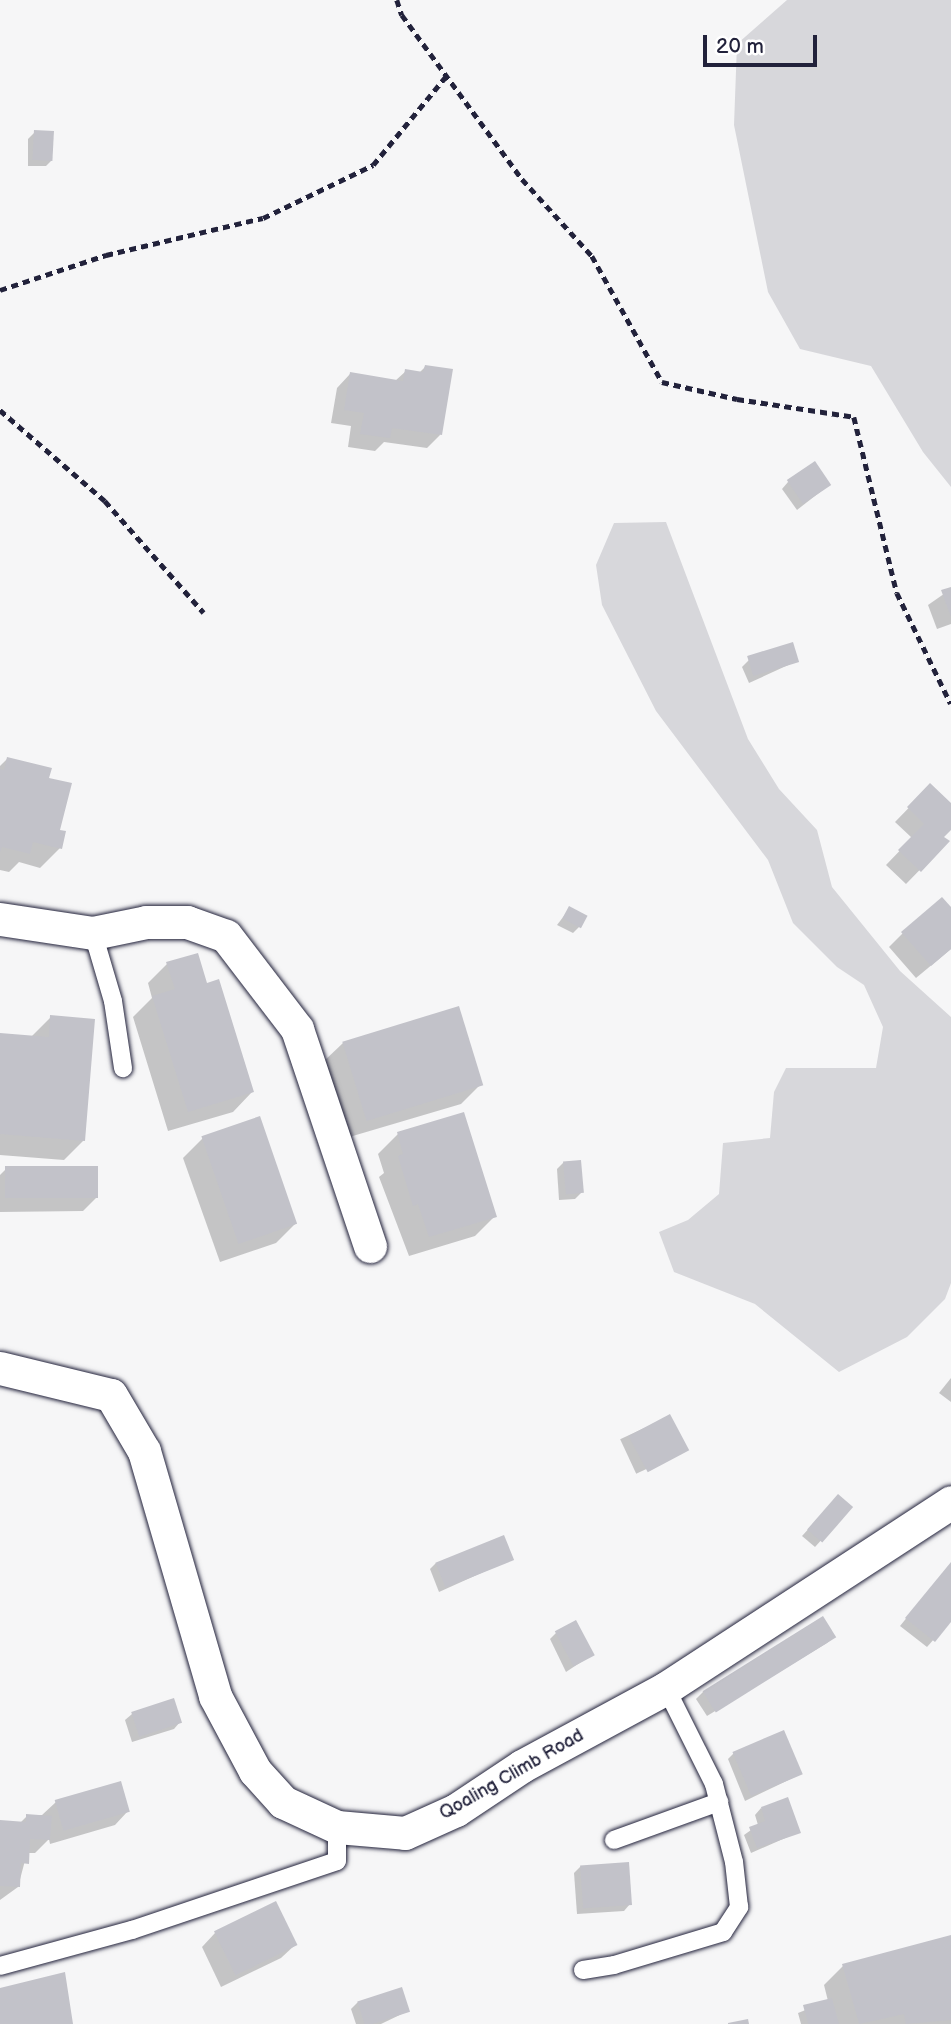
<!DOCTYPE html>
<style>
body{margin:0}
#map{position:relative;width:951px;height:2024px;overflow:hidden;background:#f6f6f7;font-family:"Balsamiq Sans",sans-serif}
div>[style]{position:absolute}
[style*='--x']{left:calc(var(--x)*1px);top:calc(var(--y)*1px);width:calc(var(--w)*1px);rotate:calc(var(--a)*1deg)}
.green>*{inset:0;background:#d7d7db}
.shadow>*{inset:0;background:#0003;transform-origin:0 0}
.building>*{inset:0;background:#c2c2c9;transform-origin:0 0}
.path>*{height:4.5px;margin-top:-2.25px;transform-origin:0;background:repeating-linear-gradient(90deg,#22223b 0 7px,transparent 0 12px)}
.roads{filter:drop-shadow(0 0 2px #22223b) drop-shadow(0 0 2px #22223b)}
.service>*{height:18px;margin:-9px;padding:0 9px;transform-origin:9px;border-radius:9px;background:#fff}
.minor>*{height:33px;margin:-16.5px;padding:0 16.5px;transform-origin:16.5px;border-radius:16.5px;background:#fff}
span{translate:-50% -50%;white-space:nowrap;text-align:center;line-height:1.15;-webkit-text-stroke:5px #fff;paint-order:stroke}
.street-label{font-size:18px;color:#22223b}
.scale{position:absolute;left:703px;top:35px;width:114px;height:32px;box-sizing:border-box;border:4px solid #22223b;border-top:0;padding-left:9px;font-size:21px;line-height:24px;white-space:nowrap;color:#22223b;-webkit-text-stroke:5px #fff;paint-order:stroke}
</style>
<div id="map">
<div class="green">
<i style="clip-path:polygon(787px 0,951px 0,951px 487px,923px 452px,871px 366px,800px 349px,768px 292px,734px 125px,737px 44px)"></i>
<i style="clip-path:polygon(666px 522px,748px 739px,779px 789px,817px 830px,832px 887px,900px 971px,951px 1017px,951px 1283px,945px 1299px,907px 1337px,839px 1372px,755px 1304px,674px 1272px,659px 1232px,688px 1220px,719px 1194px,723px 1143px,770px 1138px,774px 1092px,786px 1068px,876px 1068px,883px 1027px,864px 985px,837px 967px,793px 923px,768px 860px,656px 711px,602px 605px,596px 565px,614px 523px)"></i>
</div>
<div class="shadow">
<i style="clip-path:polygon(35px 132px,52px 160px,46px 166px,28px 166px,28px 139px)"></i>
<i style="clip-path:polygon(425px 367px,440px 435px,427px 448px,384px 442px,375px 451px,348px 447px,351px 426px,331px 423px,337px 388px,350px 374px,395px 381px,406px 371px,419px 373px)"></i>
<i style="clip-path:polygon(788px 482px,829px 485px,797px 510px,782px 489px)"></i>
<i style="clip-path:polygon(951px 589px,951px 624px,937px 629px,928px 605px)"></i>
<i style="clip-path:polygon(749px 660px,797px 661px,749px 683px,742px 667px)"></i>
<i style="clip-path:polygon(8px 758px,47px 779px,60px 848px,40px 868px,19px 862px,9px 872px,0 870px,0 766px)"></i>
<i style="clip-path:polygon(930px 786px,951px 806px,951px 827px,942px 837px,947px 842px,906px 884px,886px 865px,912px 838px,895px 822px)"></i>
<i style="clip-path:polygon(570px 908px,580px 926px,573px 933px,557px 925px)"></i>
<i style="clip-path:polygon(951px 910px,951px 949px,916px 978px,889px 947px,903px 933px)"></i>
<i style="clip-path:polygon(167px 964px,205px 985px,252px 1092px,233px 1112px,168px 1131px,133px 1017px,152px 998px,148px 983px)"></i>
<i style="clip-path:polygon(51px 1017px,84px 1140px,64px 1160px,0 1155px,0 1034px,31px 1037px)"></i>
<i style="clip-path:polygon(343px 1043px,481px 1084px,461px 1104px,346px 1138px,323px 1062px)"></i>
<i style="clip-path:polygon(398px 1134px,495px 1216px,475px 1236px,409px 1256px,379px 1177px,384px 1173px,378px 1154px)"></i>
<i style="clip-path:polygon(203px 1138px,296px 1223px,276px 1243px,220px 1262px,183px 1158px)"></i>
<i style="clip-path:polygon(564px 1162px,582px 1192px,575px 1199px,559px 1200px,557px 1169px)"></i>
<i style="clip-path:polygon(6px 1169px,97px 1197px,83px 1211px,0 1212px,0 1175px)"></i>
<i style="clip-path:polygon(951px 1378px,951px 1402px,939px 1393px)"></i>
<i style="left:670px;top:1416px;width:38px;height:55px;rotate:65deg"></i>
<i style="clip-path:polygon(832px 1503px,851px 1507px,815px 1547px,802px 1536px)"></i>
<i style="clip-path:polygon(512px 1559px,439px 1592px,430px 1569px,436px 1563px)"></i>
<i style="clip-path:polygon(951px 1563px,951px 1620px,927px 1647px,900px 1626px)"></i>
<i style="clip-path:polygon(822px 1618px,834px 1637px,827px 1643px,707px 1716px,696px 1699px,703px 1692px)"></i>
<i style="clip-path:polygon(556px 1633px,593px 1654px,566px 1672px,550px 1639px)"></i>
<i style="clip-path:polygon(132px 1714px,180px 1722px,174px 1729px,132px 1742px,125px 1720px)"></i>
<i style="clip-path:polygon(734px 1753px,801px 1774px,745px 1801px,728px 1759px)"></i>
<i style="clip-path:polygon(56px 1802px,128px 1811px,115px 1825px,50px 1844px,49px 1839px,35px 1853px,27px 1853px,18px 1887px,0 1900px,0 1822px,20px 1823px,27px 1816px,42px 1815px)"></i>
<i style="clip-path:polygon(761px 1808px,799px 1832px,751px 1853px,744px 1835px,758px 1825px,755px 1815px)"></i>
<i style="clip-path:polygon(581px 1866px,630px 1904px,624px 1911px,577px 1914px,574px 1873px)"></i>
<i style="clip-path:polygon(215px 1933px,295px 1945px,281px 1958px,221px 1987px,202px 1947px)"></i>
<i style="clip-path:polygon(951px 1937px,951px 2024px,801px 2024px,798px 2013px,828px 2001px,824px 1985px,843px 1966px)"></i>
<i style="clip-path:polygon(358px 2002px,408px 2011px,381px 2024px,356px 2024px,351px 2009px)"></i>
</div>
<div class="building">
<i style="left:34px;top:130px;width:20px;height:30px;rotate:3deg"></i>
<i style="clip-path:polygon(425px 365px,453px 369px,442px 435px,392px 428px,390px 438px,360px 434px,364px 413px,344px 410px,350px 372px,403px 381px,405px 369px,423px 372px)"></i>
<i style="left:815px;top:461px;width:29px;height:34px;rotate:56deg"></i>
<i style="clip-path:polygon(951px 587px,951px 617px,941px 590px)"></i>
<i style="left:793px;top:642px;width:21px;height:48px;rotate:73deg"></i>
<i style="clip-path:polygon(7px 757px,52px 768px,49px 778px,72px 783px,60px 830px,66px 831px,62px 849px,33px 842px,30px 854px,2px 847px,0 852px,0 769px,4px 770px)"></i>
<i style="clip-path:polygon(930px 783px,951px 803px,951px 830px,944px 837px,950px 841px,921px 872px,898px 850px,924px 824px,907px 807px)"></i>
<i style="clip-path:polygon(942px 897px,951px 907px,951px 949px,931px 966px,901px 932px)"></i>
<i style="left:569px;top:906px;width:21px;height:14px;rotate:28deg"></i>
<i style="clip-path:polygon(198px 953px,207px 983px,219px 979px,254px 1092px,188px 1112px,152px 996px,175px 989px,166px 962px)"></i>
<i style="left:459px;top:1006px;width:83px;height:122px;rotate:73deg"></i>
<i style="clip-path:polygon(50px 1015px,95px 1019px,85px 1141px,0 1134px,0 1033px,49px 1037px)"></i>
<i style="clip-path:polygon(464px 1112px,497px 1217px,429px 1237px,418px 1204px,413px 1206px,398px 1156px,403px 1154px,397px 1132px)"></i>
<i style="left:260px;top:1116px;width:114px;height:62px;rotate:71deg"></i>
<i style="left:581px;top:1160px;width:33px;height:18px;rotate:85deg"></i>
<i style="left:98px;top:1166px;width:32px;height:93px;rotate:90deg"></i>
<i style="left:670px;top:1414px;width:41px;height:47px;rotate:62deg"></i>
<i style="left:838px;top:1494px;width:20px;height:47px;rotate:41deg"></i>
<i style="left:504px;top:1535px;width:27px;height:74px;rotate:68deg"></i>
<i style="clip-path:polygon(951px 1562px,951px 1622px,935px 1642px,905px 1618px)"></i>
<i style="left:823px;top:1616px;width:25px;height:142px;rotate:58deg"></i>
<i style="left:576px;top:1620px;width:40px;height:24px;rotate:62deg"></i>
<i style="left:174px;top:1698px;width:26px;height:45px;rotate:72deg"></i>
<i style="left:784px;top:1730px;width:48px;height:56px;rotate:67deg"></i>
<i style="left:121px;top:1781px;width:32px;height:69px;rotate:74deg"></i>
<i style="clip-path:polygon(788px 1797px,801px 1833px,757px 1848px,749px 1827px,765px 1821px,761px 1807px)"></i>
<i style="clip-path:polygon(26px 1814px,52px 1816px,50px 1840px,30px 1839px,29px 1864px,21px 1863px,20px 1887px,0 1886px,0 1820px,26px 1822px)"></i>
<i style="left:629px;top:1862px;width:43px;height:49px;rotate:86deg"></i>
<i style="left:276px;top:1901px;width:49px;height:69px;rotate:64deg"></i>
<i style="clip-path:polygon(951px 1935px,951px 2020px,906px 2024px,904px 2014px,859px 2024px,842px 1964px)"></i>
<i style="clip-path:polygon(65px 1972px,73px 2024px,0 2024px,0 1988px)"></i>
<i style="left:402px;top:1987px;width:26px;height:47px;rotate:72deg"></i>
<i style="clip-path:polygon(832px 1998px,839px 2024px,808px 2024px,803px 2005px)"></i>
<i style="clip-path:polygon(748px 2019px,749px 2024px,728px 2024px,728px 2023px)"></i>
</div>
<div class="path">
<i style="--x:397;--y:0;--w:16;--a:72"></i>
<i style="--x:402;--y:15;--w:203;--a:53.8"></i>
<i style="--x:522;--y:179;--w:104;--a:47.7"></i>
<i style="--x:592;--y:256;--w:144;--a:60.9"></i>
<i style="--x:662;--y:382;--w:77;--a:12.8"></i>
<i style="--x:737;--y:399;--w:118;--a:8.7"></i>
<i style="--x:854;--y:417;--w:181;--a:76.3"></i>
<i style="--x:897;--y:593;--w:123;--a:64.1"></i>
<i style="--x:0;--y:290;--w:112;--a:-18.3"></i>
<i style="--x:106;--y:255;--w:161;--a:-13.3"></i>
<i style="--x:263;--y:218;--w:122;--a:-25.7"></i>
<i style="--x:373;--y:165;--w:115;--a:-50.6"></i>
<i style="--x:0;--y:410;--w:139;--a:40.9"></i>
<i style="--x:105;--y:501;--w:149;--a:48.5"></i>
</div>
<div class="roads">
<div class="service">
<i style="--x:93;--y:933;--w:71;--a:73.6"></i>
<i style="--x:113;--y:1001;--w:68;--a:81.5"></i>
<i style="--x:614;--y:1840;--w:112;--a:-19.9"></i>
<i style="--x:0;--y:1966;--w:137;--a:-15.3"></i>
<i style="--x:132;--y:1930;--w:216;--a:-18.6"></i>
<i style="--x:337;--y:1861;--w:34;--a:-90"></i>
<i style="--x:583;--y:1970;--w:31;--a:-9"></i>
<i style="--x:614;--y:1965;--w:114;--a:-16.8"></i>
<i style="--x:723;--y:1932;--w:30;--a:-57"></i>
<i style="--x:739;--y:1907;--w:45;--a:-96.3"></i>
<i style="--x:734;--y:1862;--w:81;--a:-104.4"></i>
<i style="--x:714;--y:1784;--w:107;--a:-116.6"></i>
</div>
<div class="minor">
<i style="--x:0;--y:919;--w:94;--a:8.6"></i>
<i style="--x:93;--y:933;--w:54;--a:-11.7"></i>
<i style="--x:146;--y:922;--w:41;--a:0"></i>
<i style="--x:187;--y:922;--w:41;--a:19.7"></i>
<i style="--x:226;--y:936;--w:117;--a:52.6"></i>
<i style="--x:297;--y:1029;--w:229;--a:71.4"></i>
<i style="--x:0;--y:1368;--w:114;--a:13.7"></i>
<i style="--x:111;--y:1395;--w:65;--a:59.5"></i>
<i style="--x:144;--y:1451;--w:255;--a:73.8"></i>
<i style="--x:215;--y:1696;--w:85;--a:61.9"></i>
<i style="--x:255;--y:1771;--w:42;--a:47.9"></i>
<i style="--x:283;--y:1802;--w:60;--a:24.8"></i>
<i style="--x:337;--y:1827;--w:68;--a:5"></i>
<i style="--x:405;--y:1833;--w:56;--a:-24.3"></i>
<i style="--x:456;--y:1810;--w:79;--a:-33.7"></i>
<i style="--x:522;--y:1766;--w:164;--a:-28.4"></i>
<i style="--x:666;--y:1688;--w:340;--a:-33.1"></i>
</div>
</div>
<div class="street-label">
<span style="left:512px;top:1775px;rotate:-30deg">Qoaling Climb Road</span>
</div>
<div class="scale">20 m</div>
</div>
